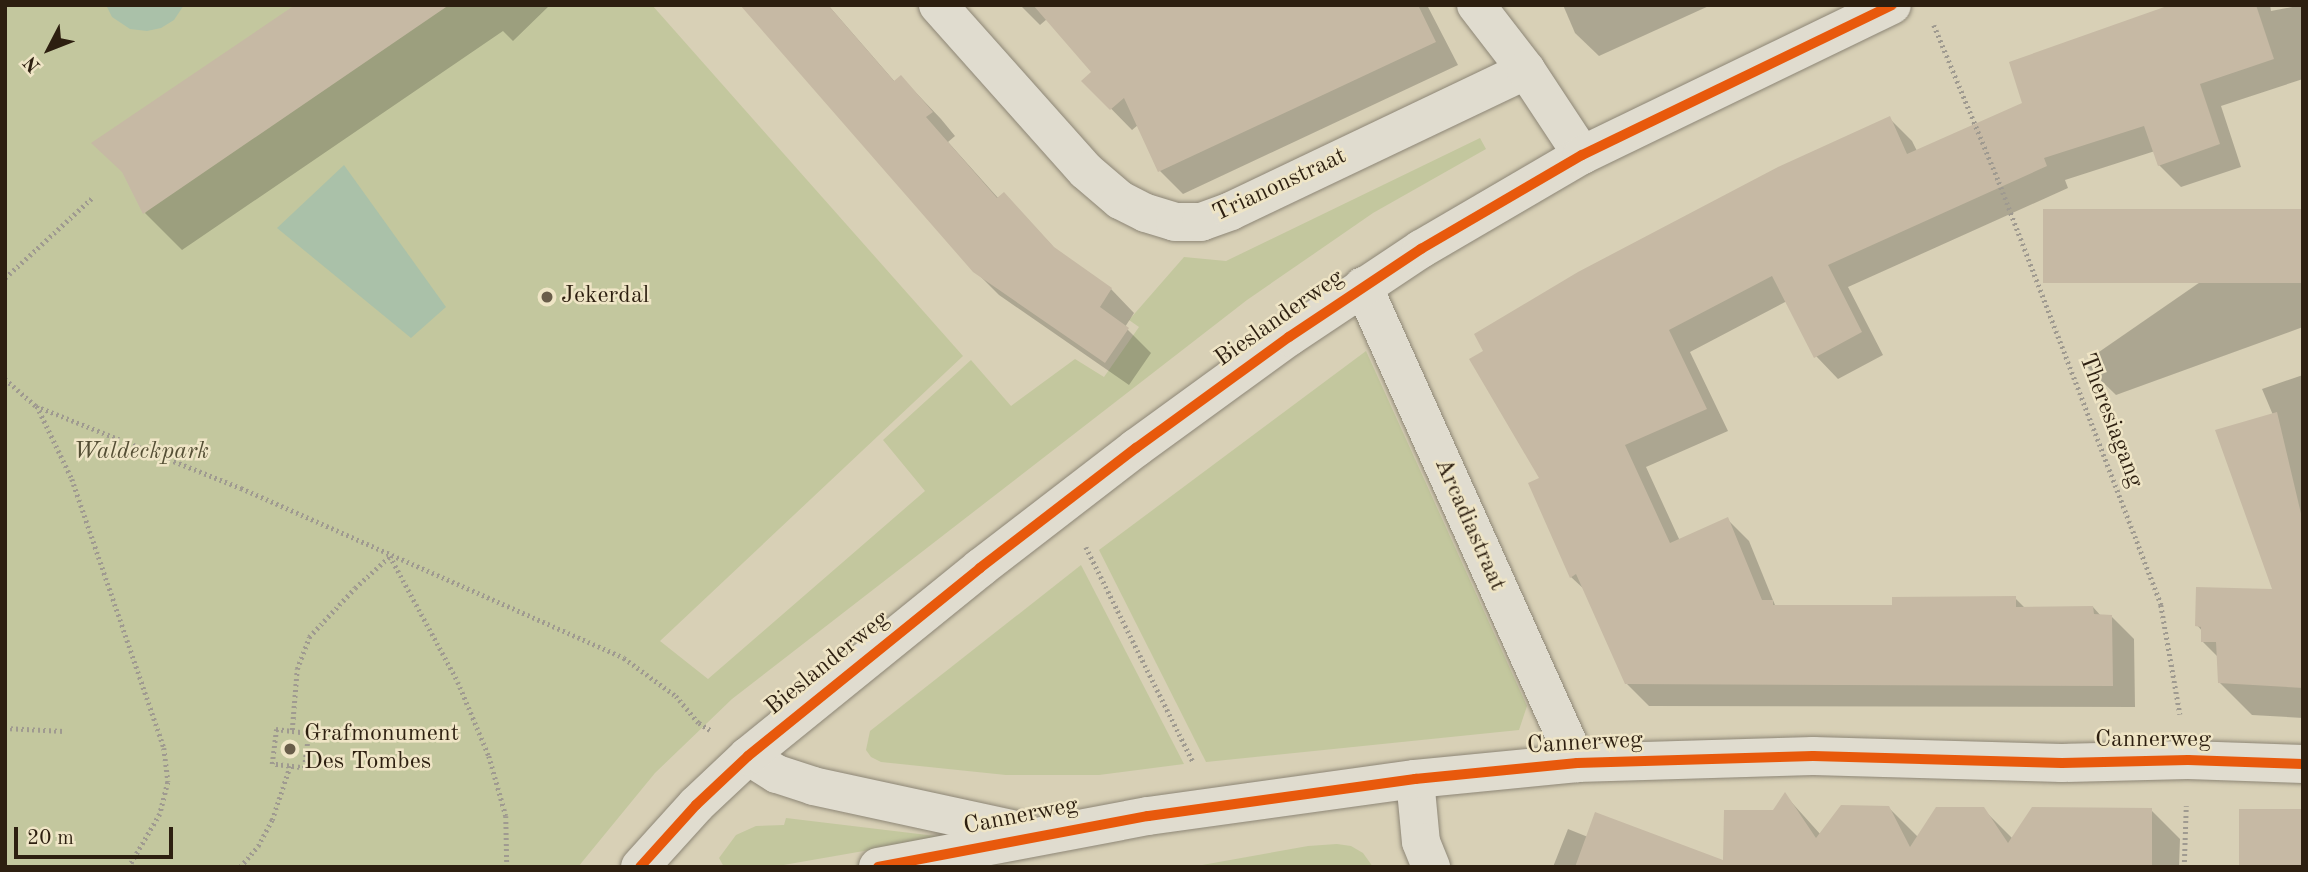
<!DOCTYPE html>
<style>
body{margin:0}
#map{position:relative;width:2308px;height:872px;overflow:hidden;background:#d8d0b6;font-family:"Old Standard TT",serif}
div>[style]{position:absolute}
[style*='--x']{left:calc(var(--x)*1px);top:calc(var(--y)*1px);width:calc(var(--w)*1px);rotate:calc(var(--a)*1deg)}
.green>*{inset:0;background:#c3c79e}
.water>*{inset:0;background:#aac1a9}
.shadow>*{inset:0;background:#0003}
.building>*{inset:0;background:#c6b9a4;transform-origin:0 0}
.path>*{height:4.5px;margin-top:-2.25px;transform-origin:0;background:repeating-linear-gradient(90deg,#9f9a90 0 2px,transparent 0 5.5px)}
.roads{filter:drop-shadow(0 0 2px #8d8676) drop-shadow(0 0 2px #8d8676)}
.street>*{height:38px;margin:-19px;padding:0 19px;transform-origin:19px;border-radius:19px;background:#e0dccf}
.secondary>*{height:38px;margin:-19px;padding:0 19px;transform-origin:19px;border-radius:19px;background:#e0dccf}
.cycleway>*{height:10px;margin:-5px;padding:0 5px;transform-origin:5px;border-radius:5px;background:#e8590c}
.dots>*{width:19px;height:19px;translate:-50% -50%;box-sizing:border-box;border:4px solid #efe5c6;border-radius:50%}
span{translate:-50% -50%;white-space:nowrap;text-align:center;line-height:1.15;-webkit-text-stroke:5px #efe5c6;paint-order:stroke}
.street-label{font-size:24px;color:#2d1f10}
.poi-label{font-size:24px;color:#2d1f10}
.left{translate:0 -50%;text-align:left}
.park-label{font-size:24px;color:#554f35;font-style:italic}
.frame{position:absolute;inset:0;border:7px solid #2d1f10;pointer-events:none}
.north{position:absolute;left:14px;top:14px;width:70px;height:70px;-webkit-text-stroke:5px #efe5c6;paint-order:stroke;rotate:228deg;font-size:19px;font-weight:700;line-height:28px;text-align:center;color:#2d1f10}
.north::after{content:'';display:block;margin:auto;width:24px;height:32px;background:#2d1f10;clip-path:polygon(50% 0,100% 100%,50% 72%,0 100%)}
.scale{position:absolute;left:14px;top:827px;width:159px;height:32px;box-sizing:border-box;border:4px solid #2d1f10;border-top:0;padding-left:9px;font-size:21px;line-height:24px;white-space:nowrap;color:#2d1f10;-webkit-text-stroke:5px #efe5c6;paint-order:stroke}
</style>
<div id="map">
<div class="green">
<i style="clip-path:polygon(5px 5px,652px 5px,963px 356px,660px 641px,708px 679px,925px 491px,883px 440px,971px 360px,1011px 406px,1075px 359px,1104px 377px,1139px 327px,1129px 320px,1184px 257px,1226px 261px,1480px 138px,1486px 149px,1373px 213px,1247px 300px,732px 699px,655px 773px,578px 867px,5px 867px)"></i>
<i style="clip-path:polygon(1366px 351px,1527px 706px,1519px 730px,1206px 762px,1099px 550px)"></i>
<i style="clip-path:polygon(1081px 565px,1184px 764px,1099px 775px,1006px 775px,881px 762px,871px 757px,866px 750px,870px 731px)"></i>
<i style="clip-path:polygon(786px 818px,944px 837px,772px 867px,724px 867px,719px 858px,736px 835px,756px 826px,784px 825px)"></i>
<i style="clip-path:polygon(1337px 844px,1351px 846px,1363px 853px,1373px 867px,1191px 867px,1308px 846px)"></i>
</div>
<div class="water">
<i style="clip-path:polygon(106px 5px,184px 5px,174px 20px,161px 28px,147px 31px,130px 29px,112px 17px)"></i>
<i style="clip-path:polygon(344px 165px,446px 307px,411px 338px,277px 228px)"></i>
</div>
<div class="shadow">
<i style="clip-path:polygon(298px 5px,550px 5px,513px 41px,503px 31px,182px 250px,145px 213px)"></i>
<i style="clip-path:polygon(828px 5px,895px 82px,901px 77px,941px 119px,955px 136px,948px 142px,999px 199px,1004px 194px,1059px 253px,1111px 289px,1134px 313px,1125px 327px,1151px 353px,1129px 385px,999px 295px,975px 271px)"></i>
<i style="clip-path:polygon(1020px 5px,1427px 5px,1458px 65px,1183px 194px,1160px 171px,1138px 125px,1132px 130px,1084px 81px,1094px 73px,1047px 19px,1040px 25px)"></i>
<i style="clip-path:polygon(1563px 5px,1711px 5px,1599px 56px,1575px 33px)"></i>
<i style="clip-path:polygon(2178px 5px,2270px 5px,2271px 11px,2303px 5px,2303px 79px,2221px 106px,2241px 167px,2181px 187px,2159px 165px,2155px 151px,2065px 180px,2068px 188px,1848px 287px,1883px 355px,1838px 379px,1816px 356px,1787px 301px,1690px 352px,1728px 431px,1646px 467px,1680px 541px,1727px 519px,1749px 541px,1775px 605px,1894px 606px,2015px 598px,2026px 609px,2093px 607px,2101px 616px,2112px 617px,2134px 639px,2135px 707px,1649px 706px,1626px 683px,1586px 591px,1571px 577px,1542px 479px,1471px 360px,1890px 119px,1912px 141px,1917px 151px,2025px 104px)"></i>
<i style="clip-path:polygon(2303px 211px,2303px 327px,2116px 395px,2083px 363px)"></i>
<i style="clip-path:polygon(2303px 375px,2303px 718px,2252px 715px,2219px 682px,2218px 657px,2203px 642px,2203px 632px,2197px 625px,2275px 591px,2273px 415px,2262px 389px)"></i>
<i style="clip-path:polygon(1785px 795px,1821px 835px,1888px 807px,1918px 837px,1983px 809px,2013px 839px,2151px 810px,2180px 839px,2179px 867px,1553px 867px,1568px 829px,1588px 837px,1725px 862px,1774px 812px)"></i>
</div>
<div class="building">
<i style="clip-path:polygon(295px 5px,449px 5px,143px 214px,122px 172px,91px 143px)"></i>
<i style="clip-path:polygon(740px 5px,828px 5px,894px 81px,901px 75px,933px 112px,926px 117px,997px 198px,1004px 192px,1054px 247px,1112px 288px,1100px 307px,1129px 328px,1105px 363px,973px 272px)"></i>
<i style="clip-path:polygon(1033px 5px,1418px 5px,1436px 42px,1158px 172px,1124px 98px,1110px 110px,1081px 81px,1091px 72px)"></i>
<i style="clip-path:polygon(2170px 5px,2256px 5px,2274px 59px,2200px 84px,2220px 144px,2158px 166px,2144px 126px,2044px 158px,2047px 166px,1828px 265px,1862px 332px,1814px 358px,1772px 276px,1669px 330px,1707px 409px,1625px 445px,1670px 543px,1728px 517px,1762px 600px,1773px 600px,1773px 605px,1892px 605px,1892px 597px,2016px 596px,2016px 607px,2093px 606px,2094px 614px,2112px 615px,2113px 686px,1625px 684px,1576px 574px,1570px 578px,1528px 483px,1539px 478px,1469px 359px,1483px 351px,1474px 334px,1578px 272px,1778px 167px,1890px 116px,1907px 154px,2022px 103px,2009px 62px)"></i>
<i style="left:2303px;top:209px;width:74px;height:260px;rotate:90deg"></i>
<i style="clip-path:polygon(2277px 412px,2303px 522px,2303px 688px,2218px 683px,2216px 642px,2201px 642px,2201px 627px,2195px 626px,2196px 587px,2272px 589px,2215px 430px)"></i>
<i style="clip-path:polygon(1785px 792px,1816px 838px,1841px 805px,1889px 806px,1910px 847px,1936px 807px,1984px 807px,2008px 843px,2032px 807px,2152px 808px,2152px 867px,1575px 867px,1595px 812px,1723px 860px,1724px 810px,1773px 810px)"></i>
<i style="left:2303px;top:809px;width:58px;height:64px;rotate:90deg"></i>
</div>
<div class="path">
<i style="--x:1934;--y:25;--w:170;--a:67.5"></i>
<i style="--x:1999;--y:182;--w:453;--a:69"></i>
<i style="--x:2161;--y:605;--w:111;--a:80.1"></i>
<i style="--x:5;--y:278;--w:120;--a:-42.6"></i>
<i style="--x:5;--y:379;--w:41;--a:41.1"></i>
<i style="--x:36;--y:406;--w:221;--a:21.8"></i>
<i style="--x:241;--y:488;--w:419;--a:23.9"></i>
<i style="--x:624;--y:658;--w:64;--a:36.2"></i>
<i style="--x:676;--y:696;--w:35;--a:50"></i>
<i style="--x:699;--y:723;--w:13;--a:32"></i>
<i style="--x:37;--y:406;--w:81;--a:64.4"></i>
<i style="--x:72;--y:479;--w:284;--a:71.1"></i>
<i style="--x:164;--y:748;--w:34;--a:83"></i>
<i style="--x:168;--y:782;--w:33;--a:104"></i>
<i style="--x:160;--y:814;--w:61;--a:120.3"></i>
<i style="--x:1086;--y:547;--w:240;--a:63.5"></i>
<i style="--x:5;--y:728;--w:59;--a:2.9"></i>
<i style="--x:276;--y:729;--w:33;--a:7"></i>
<i style="--x:309;--y:733;--w:35;--a:97"></i>
<i style="--x:305;--y:768;--w:33;--a:-173"></i>
<i style="--x:272;--y:764;--w:35;--a:-83"></i>
<i style="--x:292;--y:730;--w:61;--a:-85.3"></i>
<i style="--x:297;--y:669;--w:34;--a:-69"></i>
<i style="--x:309;--y:637;--w:67;--a:-46.8"></i>
<i style="--x:355;--y:588;--w:47;--a:-42.4"></i>
<i style="--x:390;--y:556;--w:143;--a:61.6"></i>
<i style="--x:458;--y:682;--w:80;--a:67.3"></i>
<i style="--x:489;--y:756;--w:62;--a:74.2"></i>
<i style="--x:506;--y:816;--w:51;--a:88.9"></i>
<i style="--x:240;--y:867;--w:28;--a:-49"></i>
<i style="--x:258;--y:846;--w:30;--a:-62"></i>
<i style="--x:272;--y:820;--w:57;--a:-71.6"></i>
<i style="--x:2184;--y:867;--w:61;--a:-88.1"></i>
</div>
<div class="roads">
<div class="street">
<i style="--x:938;--y:5;--w:222;--a:48.3"></i>
<i style="--x:1086;--y:171;--w:45;--a:40.5"></i>
<i style="--x:1120;--y:200;--w:29;--a:27"></i>
<i style="--x:1146;--y:213;--w:30;--a:17"></i>
<i style="--x:1175;--y:222;--w:26;--a:0"></i>
<i style="--x:1201;--y:222;--w:32;--a:-20"></i>
<i style="--x:1231;--y:211;--w:327;--a:-25.5"></i>
<i style="--x:1476;--y:5;--w:82;--a:52.4"></i>
<i style="--x:1526;--y:70;--w:102;--a:56.6"></i>
<i style="--x:1363;--y:286;--w:523;--a:65.84"></i>
<i style="--x:748;--y:756;--w:34;--a:32"></i>
<i style="--x:777;--y:774;--w:38;--a:18"></i>
<i style="--x:813;--y:786;--w:214;--a:12.2"></i>
<i style="--x:1415;--y:779;--w:63;--a:84.6"></i>
<i style="--x:1421;--y:842;--w:27;--a:68"></i>
<i style="--x:878;--y:867;--w:275;--a:-10.7"></i>
<i style="--x:1148;--y:816;--w:270;--a:-7.9"></i>
<i style="--x:1415;--y:779;--w:163;--a:-5.6"></i>
<i style="--x:1577;--y:763;--w:236;--a:-1.7"></i>
<i style="--x:1813;--y:756;--w:249;--a:1.6"></i>
<i style="--x:2062;--y:763;--w:126;--a:-1.4"></i>
<i style="--x:2188;--y:760;--w:115;--a:2"></i>
</div>
<div class="secondary">
<i style="--x:640;--y:867;--w:84;--a:-47.9"></i>
<i style="--x:696;--y:805;--w:71;--a:-43.3"></i>
<i style="--x:748;--y:756;--w:299;--a:-39"></i>
<i style="--x:980;--y:568;--w:197;--a:-37.6"></i>
<i style="--x:1136;--y:448;--w:189;--a:-36"></i>
<i style="--x:1289;--y:337;--w:159;--a:-33.7"></i>
<i style="--x:1421;--y:249;--w:186;--a:-30.3"></i>
<i style="--x:1582;--y:155;--w:344;--a:-25.8"></i>
</div>
</div>
<div class="cycleway">
<i style="--x:640;--y:867;--w:84;--a:-47.9"></i>
<i style="--x:696;--y:805;--w:71;--a:-43.3"></i>
<i style="--x:748;--y:756;--w:299;--a:-39"></i>
<i style="--x:980;--y:568;--w:197;--a:-37.6"></i>
<i style="--x:1136;--y:448;--w:189;--a:-36"></i>
<i style="--x:1289;--y:337;--w:159;--a:-33.7"></i>
<i style="--x:1421;--y:249;--w:186;--a:-30.3"></i>
<i style="--x:1582;--y:155;--w:344;--a:-25.8"></i>
<i style="--x:878;--y:867;--w:275;--a:-10.7"></i>
<i style="--x:1148;--y:816;--w:270;--a:-7.9"></i>
<i style="--x:1415;--y:779;--w:163;--a:-5.6"></i>
<i style="--x:1577;--y:763;--w:236;--a:-1.7"></i>
<i style="--x:1813;--y:756;--w:249;--a:1.6"></i>
<i style="--x:2062;--y:763;--w:126;--a:-1.4"></i>
<i style="--x:2188;--y:760;--w:115;--a:2"></i>
</div>
<div class="dots">
<i style="left:547px;top:297px;background:#695d4a"></i>
<i style="left:290px;top:749px;background:#695d4a"></i>
</div>
<div class="street-label">
<span style="left:1280px;top:186px;rotate:-25deg">Trianonstraat</span>
<span style="left:1280px;top:319px;rotate:-35deg">Bieslanderweg</span>
<span style="left:2110px;top:421px;rotate:69deg">Theresiagang</span>
<span style="left:1469px;top:525px;rotate:66deg">Arcadiastraat</span>
<span style="left:828px;top:664px;rotate:-39deg">Bieslanderweg</span>
<span style="left:2153px;top:741px">Cannerweg</span>
<span style="left:1585px;top:744px;rotate:-3deg">Cannerweg</span>
<span style="left:1021px;top:817px;rotate:-11deg">Cannerweg</span>
</div>
<div class="poi-label">
<span class="left" style="left:561px;top:297px">Jekerdal</span>
<span class="left" style="left:304px;top:749px">Grafmonument<br>Des Tombes</span>
</div>
<div class="park-label">
<span style="left:141px;top:453px">Waldeckpark</span>
</div>
<div class="frame"></div>
<div class="north">N</div>
<div class="scale">20 m</div>
</div>
